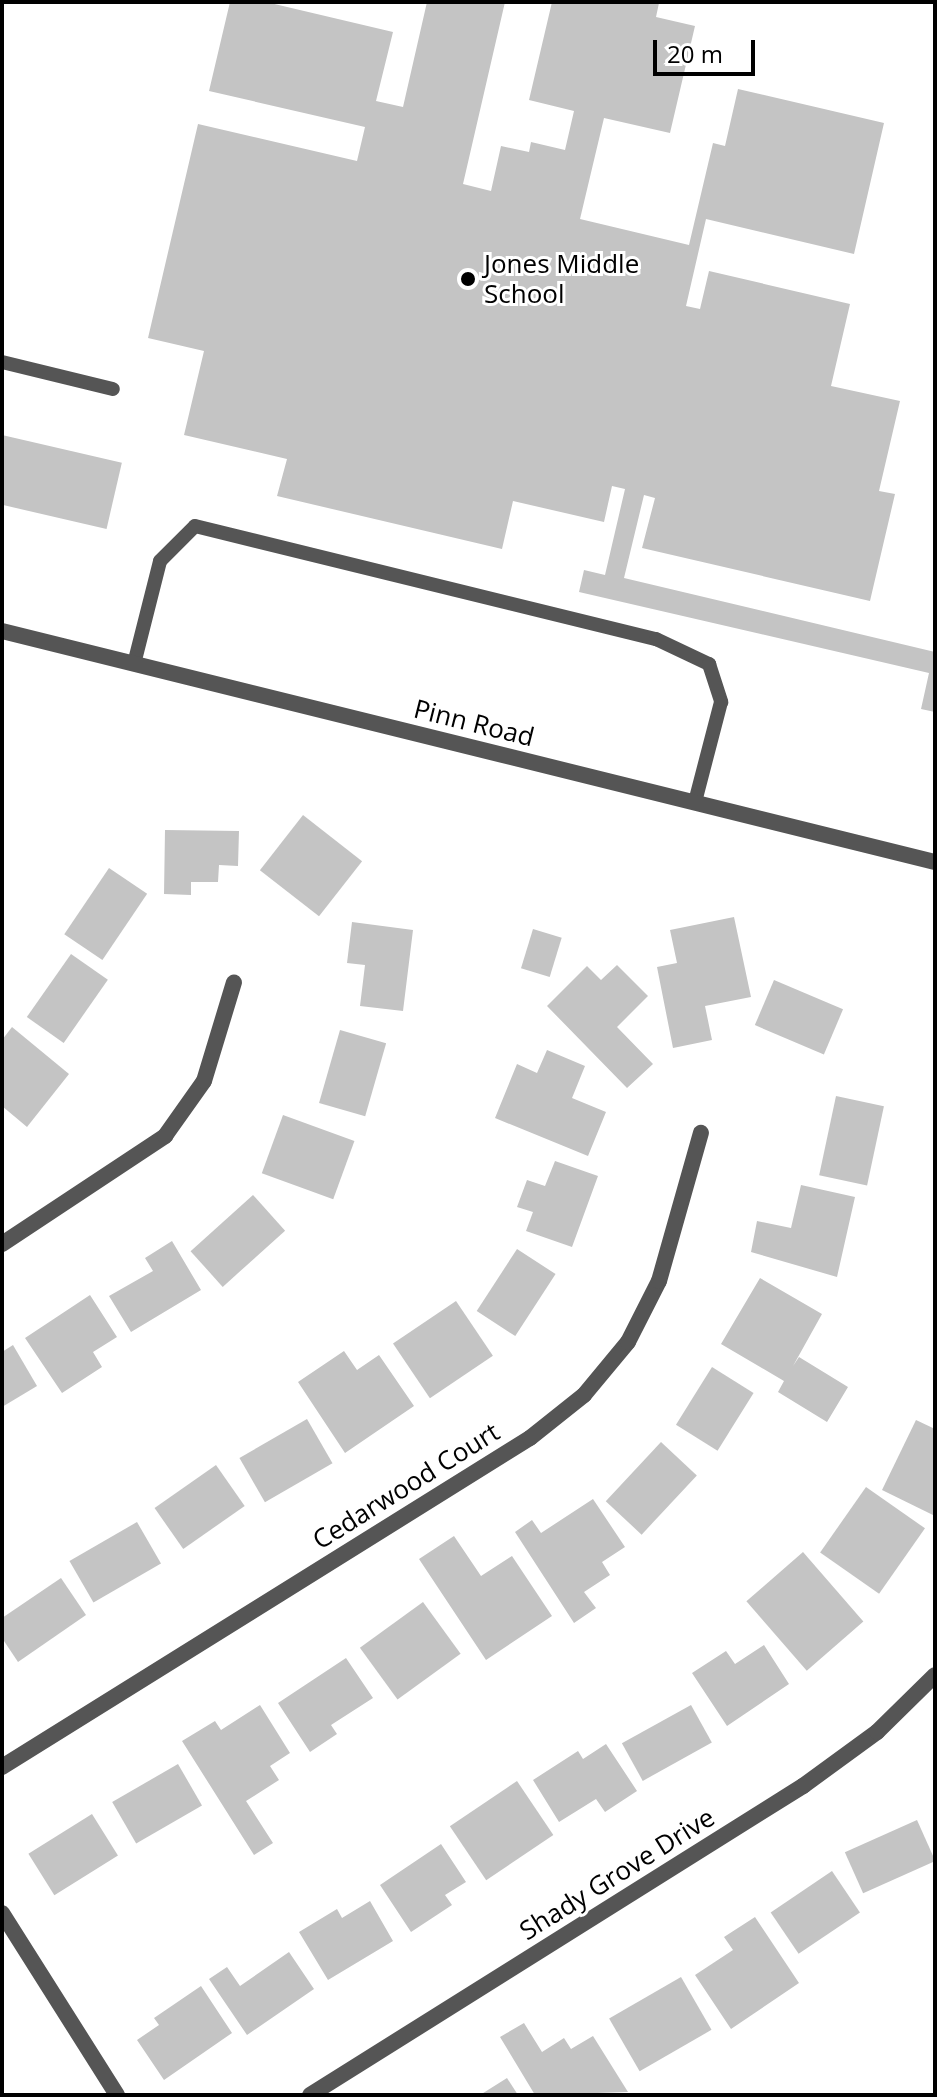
<!DOCTYPE html>
<style>
body{margin:0}
#map{position:relative;width:937px;height:2097px;overflow:hidden;background:#fff;font-family:"Open Sans",sans-serif}
div>[style]{position:absolute}
[style*='--x']{left:calc(var(--x)*1px);top:calc(var(--y)*1px);width:calc(var(--w)*1px);rotate:calc(var(--a)*1deg)}
.building>*{inset:0;background:#c4c4c4;transform-origin:0 0}
.service>*{height:14px;margin:-7px;padding:0 7px;transform-origin:7px;border-radius:7px;background:#555}
.minor>*{height:16px;margin:-8px;padding:0 8px;transform-origin:8px;border-radius:8px;background:#555}
.tertiary>*{height:16px;margin:-8px;padding:0 8px;transform-origin:8px;border-radius:8px;background:#555}
.dots>*{width:22px;height:22px;translate:-50% -50%;box-sizing:border-box;border:4px solid #fff;border-radius:50%}
span{translate:-50% -50%;white-space:nowrap;text-align:center;line-height:1.15;-webkit-text-stroke:6px #fff;paint-order:stroke}
.poi-label{font-size:26px;color:#000}
.left{translate:0 -50%;text-align:left}
.street-label{font-size:26px;color:#000}
.frame{position:absolute;inset:0;border:4px solid #000;pointer-events:none}
.scale{position:absolute;left:653px;top:40px;width:102px;height:36px;box-sizing:border-box;border:4px solid #000;border-top:0;padding-left:10px;font-size:24px;line-height:28px;white-space:nowrap;color:#000;-webkit-text-stroke:6px #fff;paint-order:stroke}
</style>
<div id="map">
<div class="building">
<i style="clip-path:polygon(230px 2px,266px 2px,393px 32px,376px 101px,403px 107px,427px 2px,505px 2px,463px 184px,491px 191px,501px 146px,529px 152px,531px 142px,565px 150px,574px 111px,529px 100px,552px 2px,659px 3px,656px 17px,695px 26px,670px 133px,604px 118px,580px 219px,689px 245px,713px 143px,725px 146px,738px 89px,884px 123px,854px 254px,706px 219px,686px 306px,700px 309px,709px 271px,850px 304px,831px 386px,900px 401px,879px 491px,895px 494px,870px 601px,642px 548px,655px 498px,644px 495px,624px 578px,935px 652px,935px 712px,921px 709px,929px 673px,579px 592px,584px 570px,605px 575px,625px 489px,612px 486px,604px 522px,513px 501px,502px 549px,277px 496px,287px 459px,184px 435px,204px 351px,148px 338px,198px 124px,357px 161px,365px 127px,209px 91px)"></i>
<i style="left:2px;top:435px;width:123px;height:68px;rotate:13deg"></i>
<i style="left:303px;top:815px;width:75px;height:70px;rotate:38deg"></i>
<i style="clip-path:polygon(165px 830px,239px 831px,238px 866px,219px 865px,218px 882px,191px 882px,191px 895px,164px 894px)"></i>
<i style="left:109px;top:868px;width:46px;height:80px;rotate:34deg"></i>
<i style="clip-path:polygon(734px 917px,751px 997px,705px 1006px,712px 1040px,673px 1048px,657px 967px,677px 963px,670px 930px)"></i>
<i style="clip-path:polygon(352px 922px,413px 930px,403px 1011px,360px 1006px,365px 965px,347px 963px)"></i>
<i style="left:533px;top:929px;width:30px;height:41px;rotate:17deg"></i>
<i style="left:71px;top:954px;width:45px;height:77px;rotate:35deg"></i>
<i style="clip-path:polygon(617px 965px,648px 996px,617px 1027px,653px 1064px,627px 1088px,547px 1006px,587px 966px,601px 980px)"></i>
<i style="left:774px;top:980px;width:75px;height:49px;rotate:23deg"></i>
<i style="clip-path:polygon(12px 1027px,69px 1074px,27px 1127px,2px 1106px,2px 1040px)"></i>
<i style="left:340px;top:1030px;width:48px;height:76px;rotate:16deg"></i>
<i style="clip-path:polygon(547px 1050px,585px 1066px,572px 1098px,606px 1112px,588px 1156px,495px 1118px,517px 1064px,537px 1073px)"></i>
<i style="left:836px;top:1096px;width:49px;height:81px;rotate:12deg"></i>
<i style="left:283px;top:1115px;width:76px;height:62px;rotate:20deg"></i>
<i style="clip-path:polygon(555px 1161px,598px 1176px,572px 1247px,526px 1231px,533px 1212px,517px 1207px,527px 1180px,545px 1186px)"></i>
<i style="clip-path:polygon(801px 1185px,855px 1197px,837px 1277px,751px 1252px,757px 1221px,791px 1228px)"></i>
<i style="left:253px;top:1195px;width:48px;height:84px;rotate:48deg"></i>
<i style="clip-path:polygon(172px 1241px,201px 1290px,131px 1332px,109px 1296px,153px 1271px,145px 1258px)"></i>
<i style="left:517px;top:1249px;width:46px;height:74px;rotate:33deg"></i>
<i style="clip-path:polygon(760px 1278px,822px 1314px,793px 1366px,799px 1357px,848px 1387px,827px 1422px,778px 1392px,784px 1381px,721px 1344px)"></i>
<i style="clip-path:polygon(90px 1295px,117px 1337px,93px 1352px,102px 1367px,62px 1393px,25px 1338px)"></i>
<i style="left:456px;top:1301px;width:66px;height:76px;rotate:56deg"></i>
<i style="clip-path:polygon(13px 1345px,37px 1386px,2px 1407px,2px 1352px)"></i>
<i style="clip-path:polygon(344px 1351px,357px 1370px,379px 1355px,414px 1406px,345px 1453px,298px 1382px)"></i>
<i style="left:712px;top:1367px;width:49px;height:68px;rotate:32deg"></i>
<i style="left:307px;top:1419px;width:51px;height:78px;rotate:60deg"></i>
<i style="clip-path:polygon(916px 1420px,935px 1429px,935px 1516px,882px 1490px)"></i>
<i style="left:661px;top:1442px;width:49px;height:81px;rotate:43deg"></i>
<i style="left:216px;top:1465px;width:50px;height:75px;rotate:55deg"></i>
<i style="left:866px;top:1487px;width:72px;height:80px;rotate:35deg"></i>
<i style="clip-path:polygon(593px 1499px,625px 1547px,602px 1562px,610px 1575px,584px 1592px,596px 1608px,574px 1623px,515px 1532px,532px 1520px,541px 1533px)"></i>
<i style="left:137px;top:1522px;width:48px;height:78px;rotate:60deg"></i>
<i style="clip-path:polygon(454px 1536px,481px 1576px,512px 1556px,552px 1616px,486px 1660px,419px 1559px)"></i>
<i style="left:803px;top:1552px;width:92px;height:75px;rotate:49deg"></i>
<i style="clip-path:polygon(61px 1578px,86px 1615px,18px 1662px,2px 1638px,2px 1618px)"></i>
<i style="left:423px;top:1602px;width:64px;height:78px;rotate:54deg"></i>
<i style="clip-path:polygon(764px 1645px,789px 1684px,727px 1726px,692px 1673px,726px 1651px,735px 1664px)"></i>
<i style="clip-path:polygon(346px 1658px,373px 1698px,331px 1725px,337px 1734px,310px 1752px,278px 1703px)"></i>
<i style="clip-path:polygon(260px 1705px,290px 1753px,270px 1766px,279px 1780px,246px 1801px,273px 1843px,254px 1855px,182px 1741px,215px 1721px,221px 1730px)"></i>
<i style="left:691px;top:1705px;width:43px;height:79px;rotate:61deg"></i>
<i style="clip-path:polygon(606px 1744px,637px 1791px,605px 1812px,596px 1799px,559px 1822px,533px 1780px,578px 1751px,583px 1759px)"></i>
<i style="left:178px;top:1764px;width:48px;height:76px;rotate:60deg"></i>
<i style="left:517px;top:1781px;width:65px;height:81px;rotate:56deg"></i>
<i style="left:92px;top:1814px;width:49px;height:75px;rotate:58deg"></i>
<i style="left:917px;top:1820px;width:45px;height:79px;rotate:66deg"></i>
<i style="clip-path:polygon(441px 1844px,466px 1882px,445px 1895px,452px 1905px,411px 1932px,380px 1885px)"></i>
<i style="left:832px;top:1871px;width:50px;height:74px;rotate:56deg"></i>
<i style="clip-path:polygon(370px 1901px,393px 1941px,328px 1980px,299px 1932px,337px 1909px,342px 1918px)"></i>
<i style="clip-path:polygon(755px 1917px,799px 1983px,731px 2029px,695px 1975px,733px 1950px,724px 1937px)"></i>
<i style="clip-path:polygon(289px 1952px,314px 1989px,247px 2035px,209px 1979px,227px 1967px,240px 1986px)"></i>
<i style="left:681px;top:1977px;width:61px;height:83px;rotate:60deg"></i>
<i style="clip-path:polygon(201px 1986px,232px 2033px,164px 2080px,137px 2040px,159px 2025px,154px 2018px)"></i>
<i style="clip-path:polygon(524px 2023px,542px 2052px,564px 2038px,571px 2049px,593px 2036px,628px 2092px,535px 2095px,500px 2037px)"></i>
<i style="clip-path:polygon(507px 2078px,518px 2095px,480px 2095px)"></i>
</div>
<div class="service">
<i style="--x:2;--y:362;--w:114;--a:13.7"></i>
<i style="--x:134;--y:664;--w:106;--a:-75.8"></i>
<i style="--x:160;--y:561;--w:49;--a:-45"></i>
<i style="--x:195;--y:526;--w:475;--a:13.8"></i>
<i style="--x:656;--y:639;--w:59;--a:25.3"></i>
<i style="--x:709;--y:664;--w:40;--a:72"></i>
<i style="--x:721;--y:702;--w:103;--a:104.6"></i>
</div>
<div class="minor">
<i style="--x:2;--y:1244;--w:196;--a:-33.5"></i>
<i style="--x:165;--y:1136;--w:67;--a:-54.7"></i>
<i style="--x:204;--y:1081;--w:103;--a:-73.1"></i>
<i style="--x:2;--y:1767;--w:622;--a:-31.93"></i>
<i style="--x:530;--y:1438;--w:69;--a:-38.5"></i>
<i style="--x:584;--y:1395;--w:69;--a:-50.3"></i>
<i style="--x:628;--y:1342;--w:68;--a:-63.1"></i>
<i style="--x:659;--y:1281;--w:154;--a:-74.2"></i>
<i style="--x:2;--y:1913;--w:215;--a:57.7"></i>
</div>
<div class="tertiary">
<i style="--x:2;--y:631;--w:961;--a:13.91"></i>
<i style="--x:310;--y:2095;--w:582;--a:-32.08"></i>
<i style="--x:803;--y:1786;--w:92;--a:-36.1"></i>
<i style="--x:877;--y:1732;--w:81;--a:-44.5"></i>
</div>
<div class="dots">
<i style="left:468px;top:279px;background:#000"></i>
</div>
<div class="poi-label">
<span class="left" style="left:484px;top:279px">Jones Middle<br>School</span>
</div>
<div class="street-label">
<span style="left:474px;top:723px;rotate:14deg">Pinn Road</span>
<span style="left:406px;top:1486px;rotate:-32deg">Cedarwood Court</span>
<span style="left:617px;top:1874px;rotate:-32deg">Shady Grove Drive</span>
</div>
<div class="frame"></div>
<div class="scale">20 m</div>
</div>
